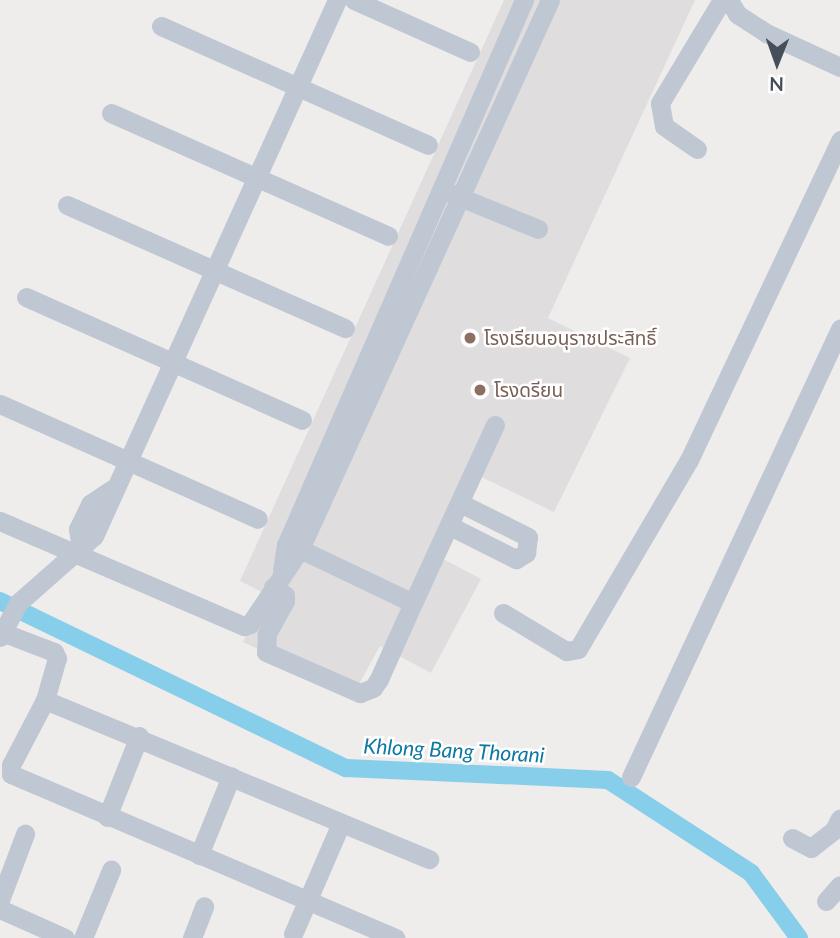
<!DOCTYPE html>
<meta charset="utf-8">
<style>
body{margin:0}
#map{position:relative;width:840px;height:938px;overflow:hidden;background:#efecec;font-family:Lato,"Noto Sans Thai",sans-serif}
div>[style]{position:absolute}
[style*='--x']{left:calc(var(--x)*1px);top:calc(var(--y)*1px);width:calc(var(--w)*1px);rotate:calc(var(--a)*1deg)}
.education>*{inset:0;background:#e0ddde}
.canal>*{height:18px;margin:-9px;padding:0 9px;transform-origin:9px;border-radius:9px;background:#86ceea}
.minor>*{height:19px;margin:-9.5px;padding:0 9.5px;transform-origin:9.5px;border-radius:9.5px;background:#bfc7d2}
.dots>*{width:19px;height:19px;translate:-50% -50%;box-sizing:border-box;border:4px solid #fff;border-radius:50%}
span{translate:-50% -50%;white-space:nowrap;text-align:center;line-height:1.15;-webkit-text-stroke:5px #fff;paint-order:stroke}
.education-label{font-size:19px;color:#785e54}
.left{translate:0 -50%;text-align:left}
.water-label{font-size:21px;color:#0d79a3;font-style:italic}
.north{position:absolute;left:742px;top:28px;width:70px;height:70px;-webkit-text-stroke:5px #fff;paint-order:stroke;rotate:181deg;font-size:19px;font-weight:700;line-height:28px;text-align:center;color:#454e59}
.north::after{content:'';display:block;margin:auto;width:24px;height:32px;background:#454e59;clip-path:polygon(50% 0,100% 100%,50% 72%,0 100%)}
</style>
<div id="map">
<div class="education">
<i style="clip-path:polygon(504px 0,695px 0,548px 318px,630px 358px,554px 512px,473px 473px,430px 552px,481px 579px,431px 673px,380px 646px,354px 693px,243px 642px,264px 593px,240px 581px)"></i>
</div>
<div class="canal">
<i style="--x:0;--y:601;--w:384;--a:25.8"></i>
<i style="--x:346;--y:768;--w:262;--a:2.6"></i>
<i style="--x:608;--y:780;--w:171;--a:33"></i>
<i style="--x:751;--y:873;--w:81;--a:53.6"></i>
</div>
<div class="minor">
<i style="--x:354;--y:0;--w:127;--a:24.1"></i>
<i style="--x:729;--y:0;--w:16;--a:60"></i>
<i style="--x:737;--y:14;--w:35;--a:33"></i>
<i style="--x:766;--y:33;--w:81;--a:24.7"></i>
<i style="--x:161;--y:26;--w:292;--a:24"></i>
<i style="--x:111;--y:113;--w:303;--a:23.9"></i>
<i style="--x:697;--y:149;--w:40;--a:-145.1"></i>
<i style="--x:664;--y:126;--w:23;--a:-100"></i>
<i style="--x:660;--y:103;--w:120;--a:-59"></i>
<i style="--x:450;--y:193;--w:95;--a:22.2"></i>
<i style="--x:67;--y:205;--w:304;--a:23.9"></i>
<i style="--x:26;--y:297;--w:302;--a:24"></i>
<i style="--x:0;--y:404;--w:282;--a:24"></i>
<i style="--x:0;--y:521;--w:266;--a:23.3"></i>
<i style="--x:244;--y:626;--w:6;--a:-18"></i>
<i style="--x:250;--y:624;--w:90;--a:-56.3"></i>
<i style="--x:300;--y:549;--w:603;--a:-65.52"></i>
<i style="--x:450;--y:526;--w:74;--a:26.6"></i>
<i style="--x:516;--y:559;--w:12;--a:-31"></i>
<i style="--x:526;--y:553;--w:16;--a:-83"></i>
<i style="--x:528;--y:537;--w:76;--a:-153.4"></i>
<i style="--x:81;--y:548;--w:19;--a:-99"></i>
<i style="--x:78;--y:529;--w:28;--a:-64"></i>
<i style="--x:90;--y:504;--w:27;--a:-34"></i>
<i style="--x:300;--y:549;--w:125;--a:25.5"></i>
<i style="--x:413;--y:603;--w:196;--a:-65.3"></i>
<i style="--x:282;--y:570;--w:25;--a:-81"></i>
<i style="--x:286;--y:545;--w:595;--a:-66.41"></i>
<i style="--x:273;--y:587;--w:14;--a:34"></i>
<i style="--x:285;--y:595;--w:6;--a:90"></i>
<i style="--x:285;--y:601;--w:38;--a:119"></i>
<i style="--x:267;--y:634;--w:18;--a:93"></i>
<i style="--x:266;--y:652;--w:103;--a:23.6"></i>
<i style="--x:360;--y:693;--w:14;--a:-21"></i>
<i style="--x:373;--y:688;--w:11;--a:-56"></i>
<i style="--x:379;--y:679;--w:83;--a:-65.9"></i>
<i style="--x:503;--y:613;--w:74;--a:31.1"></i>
<i style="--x:566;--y:651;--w:12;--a:-9"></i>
<i style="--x:578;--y:649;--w:219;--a:-59.6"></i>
<i style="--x:689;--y:460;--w:354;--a:-64.7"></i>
<i style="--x:2;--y:632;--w:56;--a:21"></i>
<i style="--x:54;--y:652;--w:7;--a:63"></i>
<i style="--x:57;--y:658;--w:44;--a:105.9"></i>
<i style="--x:45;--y:700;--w:73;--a:117.6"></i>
<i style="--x:11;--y:765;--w:9;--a:90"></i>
<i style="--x:11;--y:774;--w:418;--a:23.1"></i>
<i style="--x:0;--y:637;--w:38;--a:-62"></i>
<i style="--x:18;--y:603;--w:101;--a:-41.4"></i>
<i style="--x:94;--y:536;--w:589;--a:-65.61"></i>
<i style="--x:45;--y:700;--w:416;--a:22.5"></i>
<i style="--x:631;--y:777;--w:495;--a:-65"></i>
<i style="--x:107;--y:817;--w:87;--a:-68.4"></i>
<i style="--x:792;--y:838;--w:21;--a:28"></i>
<i style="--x:811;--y:848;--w:29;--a:-38"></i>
<i style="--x:834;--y:830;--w:13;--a:-63"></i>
<i style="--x:199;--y:855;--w:85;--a:-67.9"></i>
<i style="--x:0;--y:900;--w:71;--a:-69.3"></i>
<i style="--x:826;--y:901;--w:21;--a:-49"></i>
<i style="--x:0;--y:909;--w:71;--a:24"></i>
<i style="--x:293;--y:934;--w:121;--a:-66.6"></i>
<i style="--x:83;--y:938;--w:74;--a:-67.6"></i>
<i style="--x:192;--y:938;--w:34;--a:-69"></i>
</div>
<div class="dots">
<i style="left:470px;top:338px;background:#8d6e63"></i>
<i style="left:480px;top:390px;background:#8d6e63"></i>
</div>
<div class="education-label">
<span class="left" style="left:484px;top:338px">โรงเรียนอนุราชประสิทธิ์</span>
<span class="left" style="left:494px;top:390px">โรงดรียน</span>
</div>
<div class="water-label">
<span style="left:454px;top:750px;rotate:3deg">Khlong Bang Thorani</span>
</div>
<div class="north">N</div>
</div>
